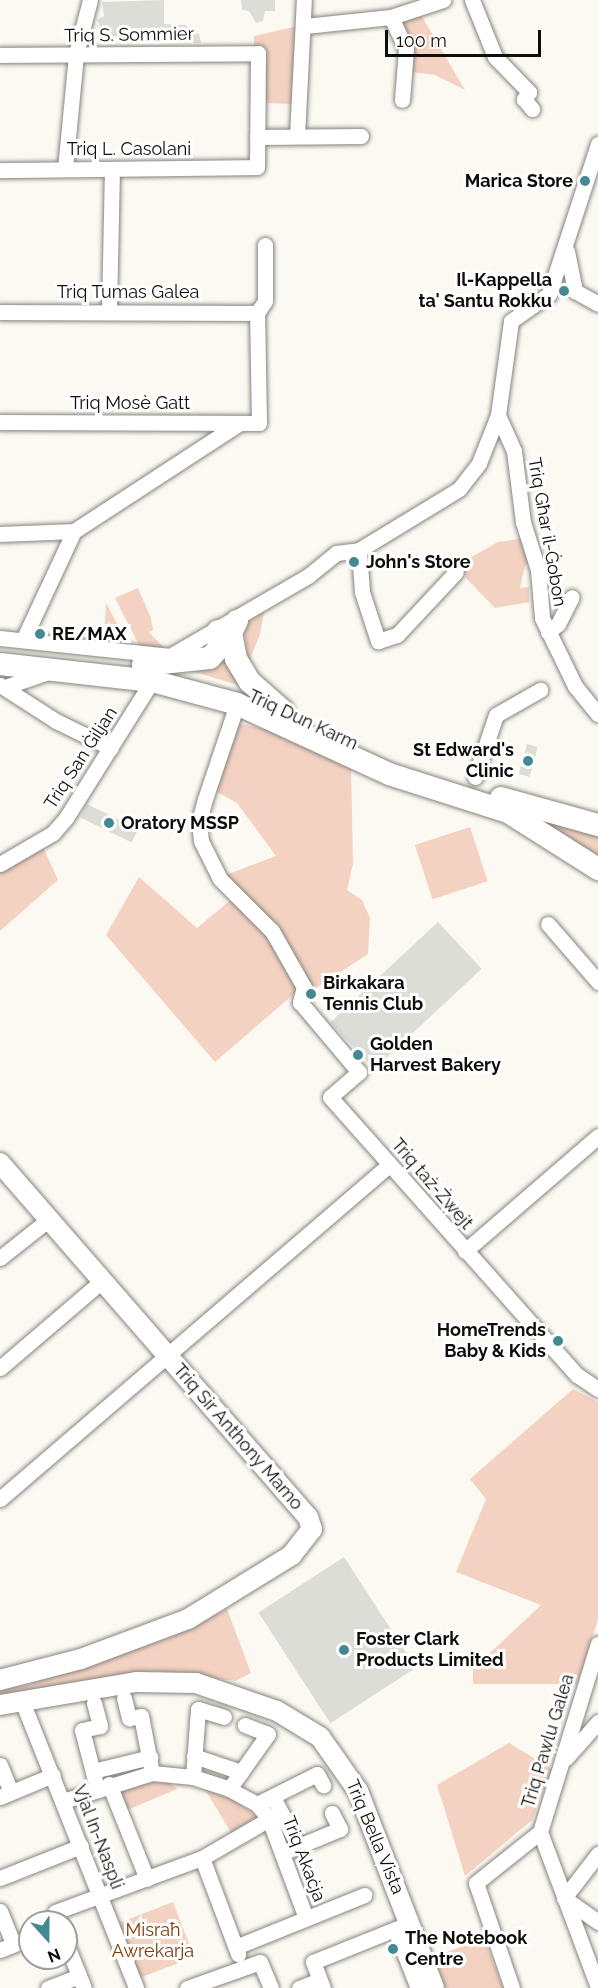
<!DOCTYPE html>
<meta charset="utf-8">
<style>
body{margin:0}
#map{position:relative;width:598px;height:1988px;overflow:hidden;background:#fbf9f2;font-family:Raleway,sans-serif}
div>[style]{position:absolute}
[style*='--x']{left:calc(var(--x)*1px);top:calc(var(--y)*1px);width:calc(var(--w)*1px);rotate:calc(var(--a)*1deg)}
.green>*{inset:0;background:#f3d2c2;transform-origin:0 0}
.building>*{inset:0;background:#dcddd7;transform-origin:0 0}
.roads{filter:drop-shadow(0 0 2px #86847e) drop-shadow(0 0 2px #86847e)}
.minor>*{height:15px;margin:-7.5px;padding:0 7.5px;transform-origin:7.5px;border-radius:7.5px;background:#fff}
.major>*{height:20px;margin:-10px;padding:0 10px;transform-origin:10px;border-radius:10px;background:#fff}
.highway>*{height:22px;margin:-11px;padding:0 11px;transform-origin:11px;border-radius:11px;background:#fff}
.dots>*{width:16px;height:16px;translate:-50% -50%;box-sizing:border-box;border:3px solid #fff;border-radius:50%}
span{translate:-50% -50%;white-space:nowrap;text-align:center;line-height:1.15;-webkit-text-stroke:6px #fff;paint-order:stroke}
.street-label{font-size:18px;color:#0e0d0b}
.poi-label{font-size:18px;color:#0e0d0b;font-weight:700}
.right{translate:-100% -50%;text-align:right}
.left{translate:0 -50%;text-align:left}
.park-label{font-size:18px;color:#843600}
.north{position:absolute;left:18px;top:1910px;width:60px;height:60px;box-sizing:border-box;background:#fff;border:2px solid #9f9e9d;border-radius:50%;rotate:159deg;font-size:16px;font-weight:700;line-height:24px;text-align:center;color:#0e0d0b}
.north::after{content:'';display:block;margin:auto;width:21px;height:27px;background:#438994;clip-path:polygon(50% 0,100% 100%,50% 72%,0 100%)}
.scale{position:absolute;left:385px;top:30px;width:156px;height:27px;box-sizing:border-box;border:3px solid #0e0d0b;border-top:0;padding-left:8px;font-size:18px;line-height:21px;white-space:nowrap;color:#0e0d0b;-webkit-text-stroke:4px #fff;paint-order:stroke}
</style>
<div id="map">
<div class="green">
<i style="clip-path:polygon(420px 13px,465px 90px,435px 75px,411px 72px,398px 22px)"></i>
<i style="clip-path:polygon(298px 26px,292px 104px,262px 103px,263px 46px,254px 46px,254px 36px)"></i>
<i style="clip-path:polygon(525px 538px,532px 560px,525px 566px,520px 588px,529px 587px,529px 602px,495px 608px,466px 578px,461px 563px,498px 542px)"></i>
<i style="clip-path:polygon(138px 588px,151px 618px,153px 630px,149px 632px,167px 651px,139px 645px,115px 598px)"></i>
<i style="clip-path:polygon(106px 603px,128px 645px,104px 641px)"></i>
<i style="clip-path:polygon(264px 612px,260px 634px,248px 664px,244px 625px)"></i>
<i style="clip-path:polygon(228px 640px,251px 689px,185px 669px)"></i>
<i style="clip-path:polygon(236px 723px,282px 733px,351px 765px,353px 864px,347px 890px,362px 900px,370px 918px,368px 954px,310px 992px,295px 993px,215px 1062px,106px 935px,139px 877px,197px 928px,239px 893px,226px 875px,276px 856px,237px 803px,212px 789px)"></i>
<i style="clip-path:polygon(505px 806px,598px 833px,598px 860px)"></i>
<i style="left:470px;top:827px;width:57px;height:58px;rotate:72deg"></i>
<i style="clip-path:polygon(43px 847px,58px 880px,0 931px,0 871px)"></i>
<i style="clip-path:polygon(573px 1389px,598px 1402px,598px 1620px,577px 1684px,473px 1684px,473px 1669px,541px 1605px,456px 1572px,486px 1499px,470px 1479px)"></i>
<i style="clip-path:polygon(227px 1609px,251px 1673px,235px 1681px,155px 1671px,0 1696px,0 1690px,28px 1685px,173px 1636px)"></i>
<i style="clip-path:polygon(509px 1743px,552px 1769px,532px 1820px,465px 1876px,437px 1785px)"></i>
<i style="clip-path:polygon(145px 1782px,169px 1782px,177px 1789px,127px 1810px,119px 1791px)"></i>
<i style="clip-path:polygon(203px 1786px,230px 1797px,258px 1818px,232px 1834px)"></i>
<i style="left:173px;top:1902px;width:59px;height:67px;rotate:69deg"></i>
<i style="clip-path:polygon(484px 1938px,503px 1988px,445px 1988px,434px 1957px)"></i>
</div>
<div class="building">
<i style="clip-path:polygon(164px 0,164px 24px,185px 25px,199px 34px,201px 43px,139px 42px,135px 31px,107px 42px,97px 20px,104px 16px,102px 2px)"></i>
<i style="clip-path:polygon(241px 0,275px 0,275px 11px,265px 11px,263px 21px,256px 23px,249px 11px,242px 10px)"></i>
<i style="left:527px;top:744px;width:11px;height:31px;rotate:15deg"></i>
<i style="left:87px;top:804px;width:57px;height:15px;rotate:26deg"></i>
<i style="left:438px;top:922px;width:64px;height:147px;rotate:47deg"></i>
<i style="left:344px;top:1557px;width:132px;height:102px;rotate:57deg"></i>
</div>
<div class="roads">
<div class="minor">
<i style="--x:472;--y:0;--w:61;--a:68"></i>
<i style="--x:495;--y:57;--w:49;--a:45.8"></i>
<i style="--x:529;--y:92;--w:9;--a:126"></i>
<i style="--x:524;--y:99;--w:13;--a:51"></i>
<i style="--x:391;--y:17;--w:35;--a:65"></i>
<i style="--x:406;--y:49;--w:51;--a:94.5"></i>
<i style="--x:305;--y:26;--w:86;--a:-6"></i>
<i style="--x:391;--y:17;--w:55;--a:-18.1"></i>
<i style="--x:0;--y:55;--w:258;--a:-0.4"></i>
<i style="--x:258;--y:53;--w:114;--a:90.5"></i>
<i style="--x:257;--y:167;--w:257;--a:179.3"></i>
<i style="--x:297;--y:136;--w:136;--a:-87.1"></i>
<i style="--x:257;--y:137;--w:104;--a:-0.6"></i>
<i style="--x:65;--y:169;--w:116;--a:-84.5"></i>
<i style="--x:76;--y:54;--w:56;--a:-75.5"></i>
<i style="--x:567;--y:251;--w:41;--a:78.7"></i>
<i style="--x:575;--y:291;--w:26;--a:29"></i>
<i style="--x:109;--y:311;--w:142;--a:-88.8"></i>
<i style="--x:0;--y:312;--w:257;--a:0.2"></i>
<i style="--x:498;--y:415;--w:39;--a:66"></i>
<i style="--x:514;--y:451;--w:72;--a:82.8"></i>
<i style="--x:523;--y:522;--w:50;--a:72.6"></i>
<i style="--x:538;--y:570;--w:48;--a:85.2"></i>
<i style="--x:542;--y:618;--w:76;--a:64.1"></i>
<i style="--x:575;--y:686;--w:36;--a:51"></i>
<i style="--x:0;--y:422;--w:259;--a:0.2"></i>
<i style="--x:259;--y:423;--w:110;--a:-91"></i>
<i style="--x:257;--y:313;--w:14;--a:-56"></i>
<i style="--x:265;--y:301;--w:56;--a:-90"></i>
<i style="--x:0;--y:534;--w:74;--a:-2.3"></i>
<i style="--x:359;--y:550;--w:42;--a:85.9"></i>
<i style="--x:362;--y:592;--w:52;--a:71.9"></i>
<i style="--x:378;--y:641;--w:20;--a:-18"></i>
<i style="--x:397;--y:635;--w:86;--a:-46.9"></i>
<i style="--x:548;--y:632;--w:13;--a:-39"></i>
<i style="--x:558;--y:624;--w:30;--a:-63"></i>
<i style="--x:0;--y:638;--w:171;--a:6"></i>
<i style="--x:170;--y:656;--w:160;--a:-30.1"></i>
<i style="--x:308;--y:576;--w:36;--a:-39"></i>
<i style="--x:336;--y:553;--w:23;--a:-7"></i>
<i style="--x:359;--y:550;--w:117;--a:-31.4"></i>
<i style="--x:459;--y:489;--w:33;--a:-52"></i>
<i style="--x:479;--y:463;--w:52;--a:-68.4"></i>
<i style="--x:498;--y:415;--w:95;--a:-82.1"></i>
<i style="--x:511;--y:321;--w:47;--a:-35.4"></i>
<i style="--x:549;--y:294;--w:158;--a:-71.9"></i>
<i style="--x:24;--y:638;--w:118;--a:-65"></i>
<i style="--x:74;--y:531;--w:196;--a:-33.1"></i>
<i style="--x:0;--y:685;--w:67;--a:32.7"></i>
<i style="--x:56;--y:721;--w:61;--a:26.1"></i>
<i style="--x:5;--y:687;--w:46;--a:-19.2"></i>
<i style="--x:237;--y:704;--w:100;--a:108.6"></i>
<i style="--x:205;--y:799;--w:24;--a:105"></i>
<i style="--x:199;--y:822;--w:19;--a:84"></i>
<i style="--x:201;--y:841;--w:42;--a:63.4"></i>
<i style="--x:220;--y:879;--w:74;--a:45"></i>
<i style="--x:272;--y:931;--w:64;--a:60.3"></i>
<i style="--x:304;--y:987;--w:16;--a:105"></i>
<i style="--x:300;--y:1002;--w:92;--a:49.9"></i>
<i style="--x:359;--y:1072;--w:38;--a:139"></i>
<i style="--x:330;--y:1097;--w:372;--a:48.4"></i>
<i style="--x:577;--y:1375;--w:25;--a:34"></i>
<i style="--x:475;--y:777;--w:65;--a:-71.3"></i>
<i style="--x:496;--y:715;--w:51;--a:-29.6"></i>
<i style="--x:0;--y:864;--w:61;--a:-30.3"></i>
<i style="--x:53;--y:833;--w:20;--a:-49"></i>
<i style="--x:66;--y:818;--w:162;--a:-57.9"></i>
<i style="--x:548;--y:924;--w:77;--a:49.2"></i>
<i style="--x:465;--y:1251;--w:176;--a:-40.8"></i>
<i style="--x:0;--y:1258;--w:63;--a:-38.5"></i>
<i style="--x:0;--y:1368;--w:135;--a:-40.5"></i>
<i style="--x:0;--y:1499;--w:513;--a:-40.65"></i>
<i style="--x:124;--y:1698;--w:21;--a:76"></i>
<i style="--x:129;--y:1718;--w:12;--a:-9"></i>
<i style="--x:141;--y:1716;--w:58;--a:79.1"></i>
<i style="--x:22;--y:1701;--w:309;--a:68.3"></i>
<i style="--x:94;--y:1703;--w:24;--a:75"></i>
<i style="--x:100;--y:1726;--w:18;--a:167"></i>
<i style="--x:82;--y:1730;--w:60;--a:75.5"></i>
<i style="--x:194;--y:1756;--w:50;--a:18.8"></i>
<i style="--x:566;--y:1758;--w:48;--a:-48.4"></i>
<i style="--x:0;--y:1765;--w:29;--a:68"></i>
<i style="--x:93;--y:1771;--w:59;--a:-13.8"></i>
<i style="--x:193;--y:1777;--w:68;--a:-85.8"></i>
<i style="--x:198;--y:1709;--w:27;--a:17"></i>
<i style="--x:109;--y:1784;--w:102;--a:68.2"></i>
<i style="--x:229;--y:1789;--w:67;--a:-54.7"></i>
<i style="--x:268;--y:1734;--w:25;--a:-159"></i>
<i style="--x:0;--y:1797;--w:57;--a:-22.5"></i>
<i style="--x:273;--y:1797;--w:56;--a:62.5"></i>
<i style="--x:63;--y:1801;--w:93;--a:-17.5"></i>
<i style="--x:152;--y:1773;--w:41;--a:5.6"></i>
<i style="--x:193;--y:1777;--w:38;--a:18"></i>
<i style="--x:229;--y:1789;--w:32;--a:28"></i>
<i style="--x:257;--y:1804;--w:19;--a:51"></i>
<i style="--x:269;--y:1819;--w:106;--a:69.5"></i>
<i style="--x:257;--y:1804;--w:67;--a:-26.6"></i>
<i style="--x:317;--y:1774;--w:13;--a:61"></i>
<i style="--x:540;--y:1832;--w:165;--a:69.5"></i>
<i style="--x:282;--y:1853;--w:63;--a:-22.5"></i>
<i style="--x:340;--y:1829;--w:18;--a:-117"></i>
<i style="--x:202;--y:1858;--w:103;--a:69.4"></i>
<i style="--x:0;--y:1878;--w:87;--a:-21.6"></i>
<i style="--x:564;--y:1898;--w:56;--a:-52.3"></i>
<i style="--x:564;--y:1898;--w:42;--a:35.2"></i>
<i style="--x:0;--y:1911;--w:35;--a:68"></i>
<i style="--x:58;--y:1922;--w:10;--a:-107"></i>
<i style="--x:55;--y:1912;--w:157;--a:-20.2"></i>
<i style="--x:202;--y:1858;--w:78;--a:-30.2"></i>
<i style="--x:395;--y:1930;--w:62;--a:68.4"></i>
<i style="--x:66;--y:1943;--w:48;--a:68.2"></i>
<i style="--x:243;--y:1944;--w:131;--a:-22"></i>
<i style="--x:0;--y:1950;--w:32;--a:-22"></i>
<i style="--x:48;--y:1988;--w:33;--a:-21"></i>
<i style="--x:187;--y:1988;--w:77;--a:-19.6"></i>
<i style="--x:260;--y:1962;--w:28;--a:67"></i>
<i style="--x:299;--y:1988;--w:22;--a:-21"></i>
<i style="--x:323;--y:1988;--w:28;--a:-111"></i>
<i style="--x:313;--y:1962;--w:105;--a:-21.9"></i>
<i style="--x:512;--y:1988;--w:111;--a:-108.9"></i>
<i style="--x:476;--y:1883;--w:82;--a:-38.6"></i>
<i style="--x:540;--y:1832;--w:197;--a:-72.9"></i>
</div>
<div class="major">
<i style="--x:0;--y:1163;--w:469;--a:49"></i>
<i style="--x:308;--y:1517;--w:13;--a:72"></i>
<i style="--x:312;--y:1529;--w:33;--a:128"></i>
<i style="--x:292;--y:1555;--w:122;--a:148.4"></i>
<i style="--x:188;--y:1619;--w:114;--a:159.5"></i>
<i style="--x:81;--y:1659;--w:84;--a:165.5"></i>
<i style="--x:0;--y:1705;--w:138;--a:-9.6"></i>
<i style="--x:136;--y:1682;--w:60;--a:1"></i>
<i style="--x:196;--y:1683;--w:86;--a:19.1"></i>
<i style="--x:277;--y:1711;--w:50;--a:31.2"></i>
<i style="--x:320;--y:1737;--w:66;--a:54.9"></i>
<i style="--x:358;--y:1791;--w:211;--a:68.9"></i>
</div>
<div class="highway">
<i style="--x:237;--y:621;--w:13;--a:117"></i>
<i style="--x:231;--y:633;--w:26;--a:79"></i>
<i style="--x:236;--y:659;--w:27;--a:59"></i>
<i style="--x:250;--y:682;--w:44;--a:41.3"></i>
<i style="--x:0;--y:664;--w:153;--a:6.4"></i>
<i style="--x:152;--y:681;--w:88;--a:15.1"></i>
<i style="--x:237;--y:704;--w:167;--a:24.7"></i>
<i style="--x:389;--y:774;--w:125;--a:17.7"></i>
<i style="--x:508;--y:812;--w:107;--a:32.3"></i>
<i style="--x:143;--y:665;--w:67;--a:-6"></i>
<i style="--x:210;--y:658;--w:15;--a:-48"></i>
<i style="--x:220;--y:647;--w:16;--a:-97"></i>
<i style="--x:501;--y:798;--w:101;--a:15.6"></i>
</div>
</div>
<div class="dots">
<i style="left:585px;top:181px;background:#438994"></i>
<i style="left:564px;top:291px;background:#438994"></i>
<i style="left:354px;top:562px;background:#438994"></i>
<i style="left:40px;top:634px;background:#438994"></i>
<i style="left:528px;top:761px;background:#438994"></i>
<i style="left:109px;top:823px;background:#438994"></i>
<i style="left:311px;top:994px;background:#438994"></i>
<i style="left:358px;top:1055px;background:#438994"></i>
<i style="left:558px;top:1341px;background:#438994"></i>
<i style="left:344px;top:1650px;background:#438994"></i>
<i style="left:393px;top:1949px;background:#438994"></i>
</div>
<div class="street-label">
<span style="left:129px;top:35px;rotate:-1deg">Triq S. Sommier</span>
<span style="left:129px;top:149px">Triq L. Casolani</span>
<span style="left:128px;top:292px">Triq Tumas Galea</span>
<span style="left:130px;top:403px">Triq Mosè Gatt</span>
<span style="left:547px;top:532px;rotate:80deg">Triq Għar il-Ġobon</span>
<span style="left:303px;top:720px;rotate:25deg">Triq Dun Karm</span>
<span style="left:81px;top:758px;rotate:-57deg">Triq San Ġiljan</span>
<span style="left:432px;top:1184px;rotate:49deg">Triq taż-Żwejt</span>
<span style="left:238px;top:1437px;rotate:49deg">Triq Sir Anthony Mamo</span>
<span style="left:548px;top:1741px;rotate:-73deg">Triq Pawlu Galea</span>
<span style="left:98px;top:1837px;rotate:69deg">Vjal In-Naspli</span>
<span style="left:375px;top:1837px;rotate:67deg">Triq Bella Vista</span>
<span style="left:304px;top:1859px;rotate:69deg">Triq Akaċja</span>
</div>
<div class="poi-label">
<span class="right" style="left:573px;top:181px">Marica Store</span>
<span class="right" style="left:552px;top:291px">Il-Kappella<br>ta' Santu Rokku</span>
<span class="left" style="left:366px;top:562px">John's Store</span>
<span class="left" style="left:52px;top:634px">RE/MAX</span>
<span class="right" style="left:514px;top:761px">St Edward's<br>Clinic</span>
<span class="left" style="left:121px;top:823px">Oratory MSSP</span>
<span class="left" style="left:323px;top:994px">Birkakara<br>Tennis Club</span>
<span class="left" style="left:370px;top:1055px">Golden<br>Harvest Bakery</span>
<span class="right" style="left:546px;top:1341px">HomeTrends<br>Baby &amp; Kids</span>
<span class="left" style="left:356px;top:1650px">Foster Clark<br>Products Limited</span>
<span class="left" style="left:405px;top:1949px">The Notebook<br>Centre</span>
</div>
<div class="park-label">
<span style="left:153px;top:1941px">Misraħ<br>Awrekarja</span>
</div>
<div class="north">N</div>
<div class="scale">100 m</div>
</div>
